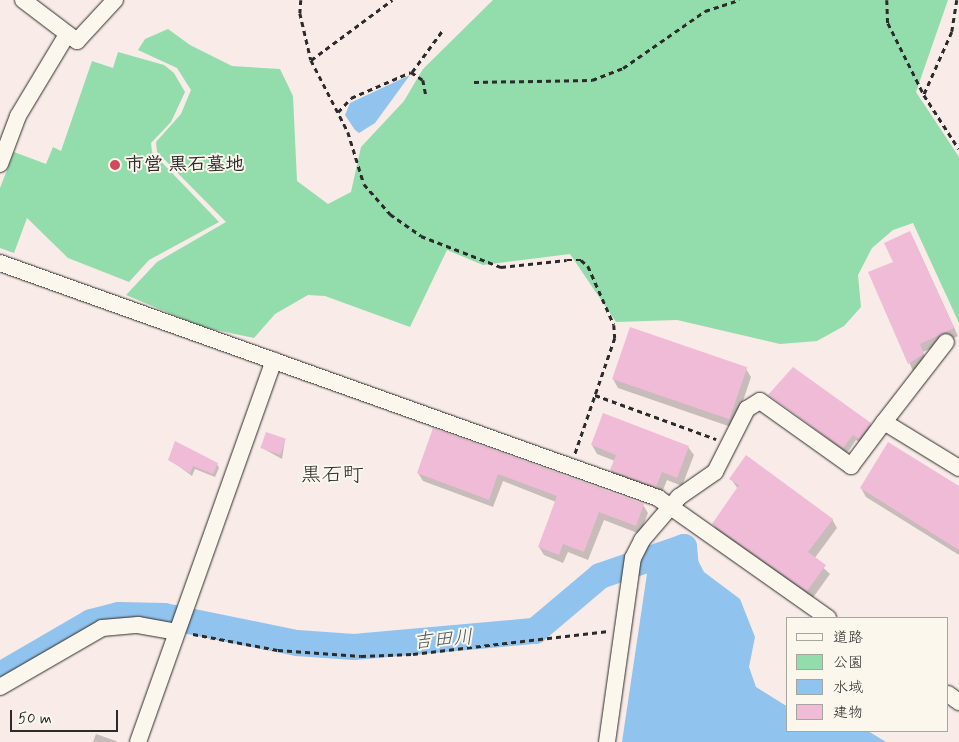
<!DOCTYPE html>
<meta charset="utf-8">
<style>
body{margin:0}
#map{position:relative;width:959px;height:742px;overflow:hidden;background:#f9ebe8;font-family:Mynerve,"Klee One",sans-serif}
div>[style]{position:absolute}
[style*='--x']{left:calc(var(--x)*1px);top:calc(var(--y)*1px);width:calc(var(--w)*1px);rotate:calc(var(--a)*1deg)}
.green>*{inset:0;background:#93dcac}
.water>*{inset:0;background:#90c3ed}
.shadow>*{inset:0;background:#0003}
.river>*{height:26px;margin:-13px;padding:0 13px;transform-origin:13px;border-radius:13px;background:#90c3ed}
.building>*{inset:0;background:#f0bbd6;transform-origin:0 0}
.path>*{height:2.5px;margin-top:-1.25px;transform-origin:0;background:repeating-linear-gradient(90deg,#2b2b2b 0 5px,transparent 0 9px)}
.roads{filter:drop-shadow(0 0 1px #2b2b2b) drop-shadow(0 0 1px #2b2b2b)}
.minor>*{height:16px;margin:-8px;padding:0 8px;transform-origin:8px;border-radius:8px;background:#fbf7ec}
.dots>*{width:14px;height:14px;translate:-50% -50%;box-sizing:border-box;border:2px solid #fbf7ec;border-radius:50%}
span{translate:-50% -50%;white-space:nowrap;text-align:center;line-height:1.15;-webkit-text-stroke:4px #fbf7ec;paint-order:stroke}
.poi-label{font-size:19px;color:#2b2b2b;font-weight:700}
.left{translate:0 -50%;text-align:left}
.water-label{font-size:20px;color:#495965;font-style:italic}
.quarter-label{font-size:21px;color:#2b2b2b}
.legend{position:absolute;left:786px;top:617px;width:162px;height:115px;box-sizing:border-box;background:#fbf7ec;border:1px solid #a8a59f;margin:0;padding:6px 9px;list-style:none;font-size:15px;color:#2b2b2b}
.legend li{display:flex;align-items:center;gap:10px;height:25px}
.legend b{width:25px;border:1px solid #a8a59f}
.scale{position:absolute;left:10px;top:710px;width:108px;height:22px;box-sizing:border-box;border:2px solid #2b2b2b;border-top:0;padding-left:6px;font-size:15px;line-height:18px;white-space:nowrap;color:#2b2b2b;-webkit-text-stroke:4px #fbf7ec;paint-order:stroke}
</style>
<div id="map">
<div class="green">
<i style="clip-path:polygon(493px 0,948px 0,916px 92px,959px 157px,959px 323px,913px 223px,893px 230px,872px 248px,858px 275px,861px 307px,844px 326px,817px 341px,780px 344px,677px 320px,616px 322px,570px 254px,483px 265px,447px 250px,410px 327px,325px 296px,308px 295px,275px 314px,254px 338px,202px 327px,126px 295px,157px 262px,226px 222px,157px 152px,156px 142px,181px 114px,191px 90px,177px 68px,138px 50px,145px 39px,168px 29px,190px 45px,232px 66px,280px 69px,293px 96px,297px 181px,328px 204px,351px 192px,361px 147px,404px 101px,423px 69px)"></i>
<i style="clip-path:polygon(118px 52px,164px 65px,174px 73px,185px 92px,171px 122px,151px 143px,152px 152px,219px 222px,149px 260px,129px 282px,68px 258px,27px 218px,14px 253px,0 248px,0 188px,14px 152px,46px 164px,53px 147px,61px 151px,92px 61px,113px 68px)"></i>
</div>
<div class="water">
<i style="clip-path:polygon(410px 75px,375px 123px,359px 133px,355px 130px,345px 115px,350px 103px)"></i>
<i style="clip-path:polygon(693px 551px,704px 572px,740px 599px,755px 637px,749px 667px,756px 687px,788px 707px,788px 731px,868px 731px,886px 742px,622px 742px,648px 567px)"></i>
</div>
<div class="shadow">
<i style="clip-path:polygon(914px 240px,958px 336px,923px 352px,927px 362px,913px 371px,870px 273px,895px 262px)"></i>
<i style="clip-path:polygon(746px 369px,751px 377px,734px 428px,618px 388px,613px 379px)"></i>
<i style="clip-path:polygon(770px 395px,870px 424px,873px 430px,863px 444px,856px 440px,847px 453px)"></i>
<i style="clip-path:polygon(434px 430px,643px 505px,648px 513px,640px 534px,604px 520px,588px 560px,568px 552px,563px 563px,544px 555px,539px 547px,556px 502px,503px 481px,493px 507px,423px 481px,418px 473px)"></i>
<i style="clip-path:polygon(285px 440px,282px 459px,262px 448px)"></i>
<i style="clip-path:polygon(592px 445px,688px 447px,694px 455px,682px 486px,667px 480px,661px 495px,616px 479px,611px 470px,615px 461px,597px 454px)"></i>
<i style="clip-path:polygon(169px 459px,217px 464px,219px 468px,215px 477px,195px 469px,192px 476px)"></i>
<i style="clip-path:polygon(731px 479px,832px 519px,837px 528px,814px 559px,830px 574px,812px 599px,718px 533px,713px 524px,738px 489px)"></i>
<i style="clip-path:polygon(861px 488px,959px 488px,959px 555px,866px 497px)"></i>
<i style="clip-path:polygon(96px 734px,116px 741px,117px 742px,93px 742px)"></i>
</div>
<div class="river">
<i style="--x:0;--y:675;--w:105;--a:-30.2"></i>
<i style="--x:91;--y:622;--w:29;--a:-14"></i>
<i style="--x:119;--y:615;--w:45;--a:1.3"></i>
<i style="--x:164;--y:616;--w:136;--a:11.5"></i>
<i style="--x:297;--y:643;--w:57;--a:4"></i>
<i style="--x:354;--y:647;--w:182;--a:-5.1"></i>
<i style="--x:535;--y:631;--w:85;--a:-40.2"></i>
<i style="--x:600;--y:576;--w:89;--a:-19"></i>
<i style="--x:684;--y:547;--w:42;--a:84.6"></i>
</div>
<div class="building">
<i style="clip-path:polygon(910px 231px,954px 328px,920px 344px,924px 354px,908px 364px,868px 272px,893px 262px,884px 243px)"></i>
<i style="left:630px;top:327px;width:124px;height:55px;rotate:19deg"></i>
<i style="clip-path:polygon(793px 367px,871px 423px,859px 439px,853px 435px,843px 448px,768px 395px)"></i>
<i style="clip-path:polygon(603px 413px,689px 446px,677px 478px,662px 472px,656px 487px,610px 470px,616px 455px,591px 445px)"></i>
<i style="clip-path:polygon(433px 428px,644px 504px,636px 526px,599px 512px,584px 552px,563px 544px,559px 555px,538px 547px,557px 496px,498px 474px,489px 500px,417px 473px)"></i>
<i style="left:266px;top:432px;width:21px;height:17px;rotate:19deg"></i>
<i style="clip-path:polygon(175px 441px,218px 463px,213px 474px,193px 466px,190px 473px,168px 460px)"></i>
<i style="clip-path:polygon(888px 442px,959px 486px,959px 550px,860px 488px)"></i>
<i style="clip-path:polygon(746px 455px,833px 519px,808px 552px,826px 565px,807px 591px,712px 524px,739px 485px,729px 479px)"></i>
</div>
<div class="path">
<i style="--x:301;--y:0;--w:13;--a:94"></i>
<i style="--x:300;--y:13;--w:48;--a:76.8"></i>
<i style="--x:311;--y:60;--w:81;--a:62.8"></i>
<i style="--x:348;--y:132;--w:54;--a:72.9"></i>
<i style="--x:364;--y:184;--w:40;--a:49"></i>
<i style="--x:390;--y:214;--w:38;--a:35"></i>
<i style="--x:421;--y:236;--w:86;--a:21.2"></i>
<i style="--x:501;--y:267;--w:66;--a:-6.1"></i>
<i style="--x:567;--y:260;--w:14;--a:0"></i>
<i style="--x:581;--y:260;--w:9;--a:41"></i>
<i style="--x:588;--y:266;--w:64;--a:66.2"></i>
<i style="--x:614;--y:325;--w:13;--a:86"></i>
<i style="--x:615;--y:338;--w:123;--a:109"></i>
<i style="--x:887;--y:0;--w:23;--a:88"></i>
<i style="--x:888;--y:23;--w:80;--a:63.4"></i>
<i style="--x:957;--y:0;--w:32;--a:99"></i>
<i style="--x:952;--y:32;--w:69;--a:114"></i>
<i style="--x:924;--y:95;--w:64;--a:57.1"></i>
<i style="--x:311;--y:60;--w:101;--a:-36.5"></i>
<i style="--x:412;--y:72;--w:51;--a:-53.8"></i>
<i style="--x:474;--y:82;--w:118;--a:-1"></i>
<i style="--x:592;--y:80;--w:33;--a:-21"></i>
<i style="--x:623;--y:68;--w:100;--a:-34.8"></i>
<i style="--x:705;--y:11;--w:36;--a:-18"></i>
<i style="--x:338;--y:112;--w:19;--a:-47"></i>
<i style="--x:351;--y:98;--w:65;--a:-23.4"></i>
<i style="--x:411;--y:72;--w:14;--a:34"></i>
<i style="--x:423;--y:80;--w:16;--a:79"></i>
<i style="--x:595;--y:395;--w:129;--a:20"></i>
<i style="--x:193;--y:634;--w:86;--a:10.7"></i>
<i style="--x:278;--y:650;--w:83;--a:4.1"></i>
<i style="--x:361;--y:656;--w:52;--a:-2.2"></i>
<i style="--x:413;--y:654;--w:197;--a:-6.7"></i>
</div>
<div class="roads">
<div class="minor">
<i style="--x:23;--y:0;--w:68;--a:37.2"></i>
<i style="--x:77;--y:41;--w:56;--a:-47.2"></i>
<i style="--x:0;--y:164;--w:51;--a:-69.4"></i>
<i style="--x:18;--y:116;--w:93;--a:-59"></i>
<i style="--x:0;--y:263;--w:699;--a:19.65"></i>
<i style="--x:658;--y:498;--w:208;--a:35.2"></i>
<i style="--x:884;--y:422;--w:101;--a:-52.2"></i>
<i style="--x:0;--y:687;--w:118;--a:-30"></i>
<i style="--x:102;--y:628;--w:36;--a:-5"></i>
<i style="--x:138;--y:625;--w:39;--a:10"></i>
<i style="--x:948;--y:694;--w:14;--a:36"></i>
<i style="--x:138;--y:742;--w:405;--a:-70.4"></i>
<i style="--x:607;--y:742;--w:186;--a:-82"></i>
<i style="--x:633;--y:558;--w:20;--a:-63"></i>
<i style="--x:642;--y:540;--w:57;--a:-49.3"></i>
<i style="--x:679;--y:497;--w:44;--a:-34.8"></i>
<i style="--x:715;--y:472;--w:71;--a:-63.1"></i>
<i style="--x:747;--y:409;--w:15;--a:-32"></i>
<i style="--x:760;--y:401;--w:112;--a:35.5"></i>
<i style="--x:851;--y:466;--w:55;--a:-53.1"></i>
<i style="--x:884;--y:422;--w:88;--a:31.5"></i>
</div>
</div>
<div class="dots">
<i style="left:115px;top:165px;background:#d1495b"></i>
</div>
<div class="poi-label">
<span class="left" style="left:125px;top:165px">市営 黒石墓地</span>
</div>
<div class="water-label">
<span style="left:443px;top:640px;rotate:-5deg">吉田川</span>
</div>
<div class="quarter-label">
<span style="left:332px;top:475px">黒石町</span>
</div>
<ul class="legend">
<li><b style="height:6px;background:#fbf7ec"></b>道路</li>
<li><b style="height:14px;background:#93dcac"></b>公園</li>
<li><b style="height:14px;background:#90c3ed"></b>水域</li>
<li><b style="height:14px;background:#f0bbd6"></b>建物</li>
</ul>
<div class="scale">50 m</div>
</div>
